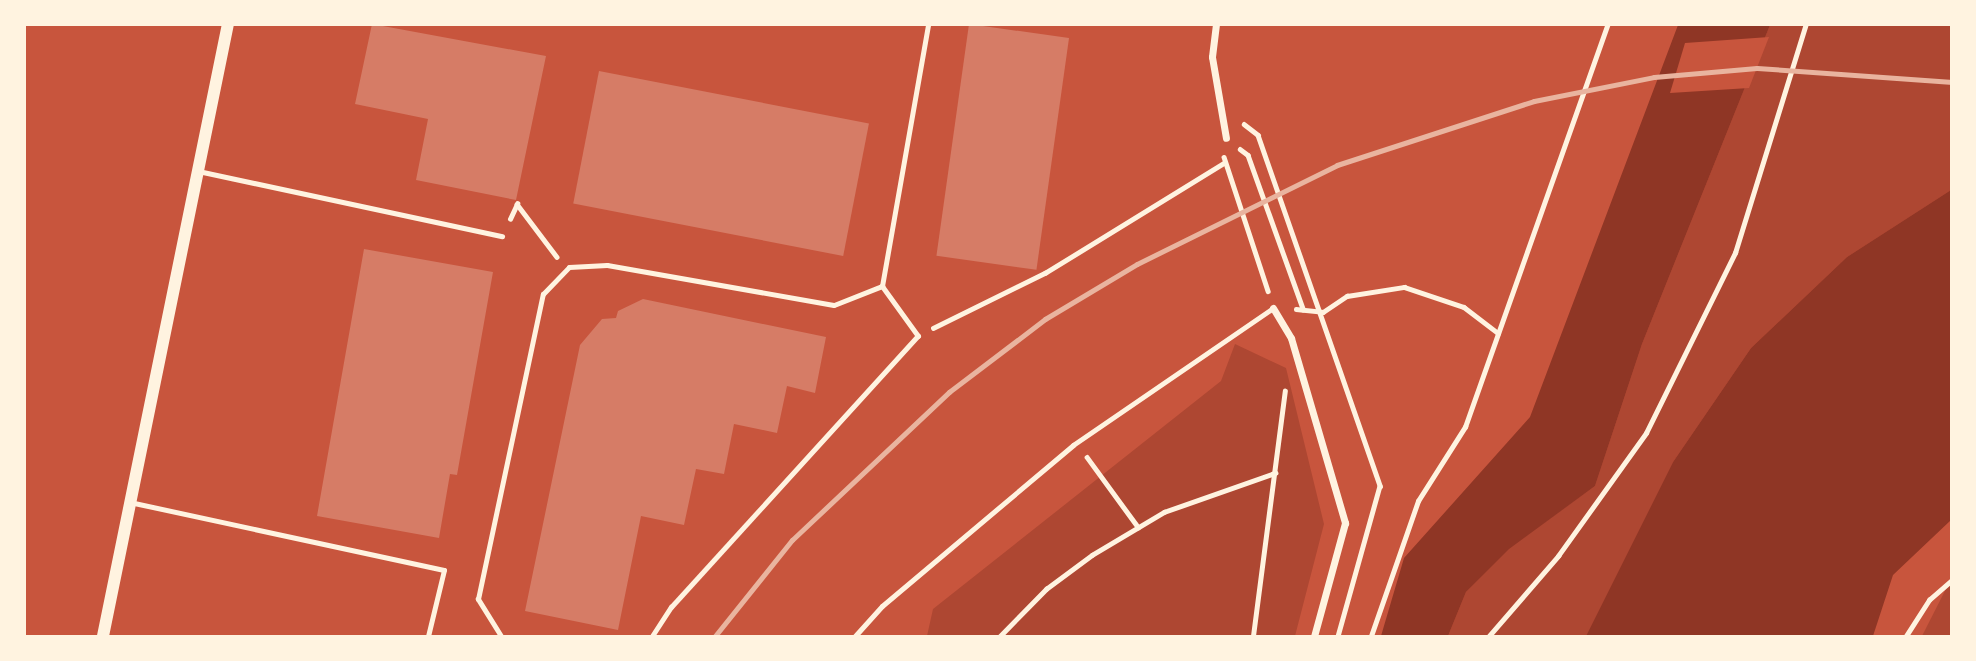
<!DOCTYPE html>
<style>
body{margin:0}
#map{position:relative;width:1976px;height:661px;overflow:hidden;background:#c8553d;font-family:Mulish,sans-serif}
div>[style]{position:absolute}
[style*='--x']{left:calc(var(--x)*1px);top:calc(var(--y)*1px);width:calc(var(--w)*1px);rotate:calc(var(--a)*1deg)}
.green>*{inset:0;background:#ae4732}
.water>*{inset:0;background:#8f3625}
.pier>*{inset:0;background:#c8553d}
.building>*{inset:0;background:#d67c66;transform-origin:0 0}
.path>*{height:4.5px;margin:-2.25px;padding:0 2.25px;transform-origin:2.25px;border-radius:2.25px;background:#fff3e0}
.service>*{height:5px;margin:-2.5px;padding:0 2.5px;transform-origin:2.5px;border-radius:2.5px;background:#fff3e0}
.minor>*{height:7px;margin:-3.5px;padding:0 3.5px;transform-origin:3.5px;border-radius:3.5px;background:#fff3e0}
.tertiary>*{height:12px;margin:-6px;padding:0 6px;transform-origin:6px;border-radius:6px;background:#fff3e0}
.rail>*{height:5px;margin:-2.5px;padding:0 2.5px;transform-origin:2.5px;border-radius:2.5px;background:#e9b49f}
span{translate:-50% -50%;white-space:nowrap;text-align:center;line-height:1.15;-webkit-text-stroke:7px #fff3e0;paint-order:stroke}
.frame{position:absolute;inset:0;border:26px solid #fff3e0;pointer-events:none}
</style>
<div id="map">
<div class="green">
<i style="clip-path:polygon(1770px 25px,1951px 25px,1951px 190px,1847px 257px,1751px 348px,1673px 462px,1586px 636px,1448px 636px,1466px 592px,1509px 548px,1595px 486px,1642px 344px)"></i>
<i style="clip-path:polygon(1235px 344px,1286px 368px,1324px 524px,1295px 636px,927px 636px,933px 609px,1221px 381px)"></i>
<i style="clip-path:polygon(1951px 579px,1951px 636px,1922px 636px)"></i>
</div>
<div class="water">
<i style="clip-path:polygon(1678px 25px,1770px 25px,1642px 344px,1595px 486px,1509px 549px,1466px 592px,1448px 636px,1381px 636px,1404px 558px,1530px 417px)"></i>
<i style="clip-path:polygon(1951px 190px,1951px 520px,1893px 575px,1873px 636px,1586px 636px,1673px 462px,1751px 348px,1847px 257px)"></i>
</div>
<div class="pier">
<i style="clip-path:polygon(1769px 37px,1749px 88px,1670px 93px,1685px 43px)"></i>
</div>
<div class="building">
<i style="clip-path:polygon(372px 24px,546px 56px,516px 200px,416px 180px,428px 119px,355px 104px)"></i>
<i style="left:969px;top:24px;width:101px;height:234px;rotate:8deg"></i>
<i style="left:599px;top:71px;width:275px;height:135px;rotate:11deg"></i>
<i style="clip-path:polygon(364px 249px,493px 272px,457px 475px,450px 474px,439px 538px,317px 516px)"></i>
<i style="clip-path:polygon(643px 299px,826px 337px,815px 393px,787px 386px,777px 433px,734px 424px,724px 474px,696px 469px,684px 525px,641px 516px,618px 630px,525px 611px,580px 345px,602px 319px,616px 318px,618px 311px)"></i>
</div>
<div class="path">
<i style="--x:1244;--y:124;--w:18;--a:38"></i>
<i style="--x:1258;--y:135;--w:372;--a:70.8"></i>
<i style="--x:1380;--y:486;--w:156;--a:105.6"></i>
<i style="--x:1240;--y:149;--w:10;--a:37"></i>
<i style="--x:1248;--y:155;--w:164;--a:70.3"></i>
<i style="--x:1224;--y:157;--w:141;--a:71.8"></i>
<i style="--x:510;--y:219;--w:17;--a:-65"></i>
<i style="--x:517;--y:204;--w:66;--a:53"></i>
<i style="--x:1296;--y:309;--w:27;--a:6"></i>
<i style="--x:1323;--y:312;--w:29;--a:-34"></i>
<i style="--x:1347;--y:296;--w:58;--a:-9"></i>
<i style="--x:1404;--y:287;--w:63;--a:18.4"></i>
<i style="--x:1464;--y:307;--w:43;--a:37.4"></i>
<i style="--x:933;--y:328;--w:125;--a:-26.2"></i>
<i style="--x:1045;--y:273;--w:210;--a:-31.6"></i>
<i style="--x:1087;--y:457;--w:87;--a:53.9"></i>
<i style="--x:1000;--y:636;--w:66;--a:-45.6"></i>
<i style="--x:1046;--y:589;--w:57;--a:-36.5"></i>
<i style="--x:1092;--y:555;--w:84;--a:-30.8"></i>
<i style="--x:1164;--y:512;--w:118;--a:-19.4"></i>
<i style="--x:1253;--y:636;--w:247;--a:-82.6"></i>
<i style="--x:1371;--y:636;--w:143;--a:-70.8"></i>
<i style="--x:1418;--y:501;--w:88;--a:-57.6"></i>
<i style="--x:1465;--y:427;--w:428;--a:-70.5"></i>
<i style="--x:1489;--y:636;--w:106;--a:-49.2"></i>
<i style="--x:1558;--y:556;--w:151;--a:-54.4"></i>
<i style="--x:1646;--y:433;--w:201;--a:-63.7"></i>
<i style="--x:1735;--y:253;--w:240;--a:-72.8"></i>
<i style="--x:1906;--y:636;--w:43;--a:-57.4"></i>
<i style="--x:1929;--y:600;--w:30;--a:-41"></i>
</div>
<div class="service">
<i style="--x:198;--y:171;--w:311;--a:12.1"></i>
<i style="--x:134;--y:503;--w:317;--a:12.2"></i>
<i style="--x:444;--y:570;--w:68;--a:103.6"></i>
<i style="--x:501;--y:636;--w:44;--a:-121.9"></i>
<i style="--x:478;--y:599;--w:312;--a:-78"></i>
<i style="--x:543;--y:294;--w:37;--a:-46"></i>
<i style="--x:569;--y:267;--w:38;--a:-3"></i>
<i style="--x:607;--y:265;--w:230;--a:10"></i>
<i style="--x:834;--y:305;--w:52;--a:-21.6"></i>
<i style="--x:882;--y:286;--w:266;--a:-80"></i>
<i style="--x:652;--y:636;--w:35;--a:-57"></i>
<i style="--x:671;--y:607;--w:367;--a:-47.7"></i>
<i style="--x:918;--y:336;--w:62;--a:-125.8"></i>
<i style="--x:855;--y:636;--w:40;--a:-48"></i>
<i style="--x:882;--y:606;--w:250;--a:-40.1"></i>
<i style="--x:1073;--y:445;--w:242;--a:-34.4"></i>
</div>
<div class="minor">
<i style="--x:1216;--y:24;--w:33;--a:97"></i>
<i style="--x:1212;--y:57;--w:82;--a:80.2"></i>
<i style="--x:1273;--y:308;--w:35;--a:59"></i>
<i style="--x:1291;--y:338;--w:193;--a:73.7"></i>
<i style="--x:1345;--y:523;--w:117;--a:105.3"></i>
</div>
<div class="tertiary">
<i style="--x:103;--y:636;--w:625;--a:-78.46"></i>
</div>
<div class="rail">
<i style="--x:715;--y:636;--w:123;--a:-51.3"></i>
<i style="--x:792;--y:540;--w:216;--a:-43.3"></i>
<i style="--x:949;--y:392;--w:121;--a:-37.2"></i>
<i style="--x:1045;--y:319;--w:107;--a:-30.9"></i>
<i style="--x:1137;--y:264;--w:223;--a:-26.3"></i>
<i style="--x:1337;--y:165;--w:207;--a:-18"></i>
<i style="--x:1534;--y:101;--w:122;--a:-11.3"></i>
<i style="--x:1654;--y:77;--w:103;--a:-5"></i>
<i style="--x:1757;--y:68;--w:196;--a:4.1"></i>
</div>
<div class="frame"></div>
</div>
